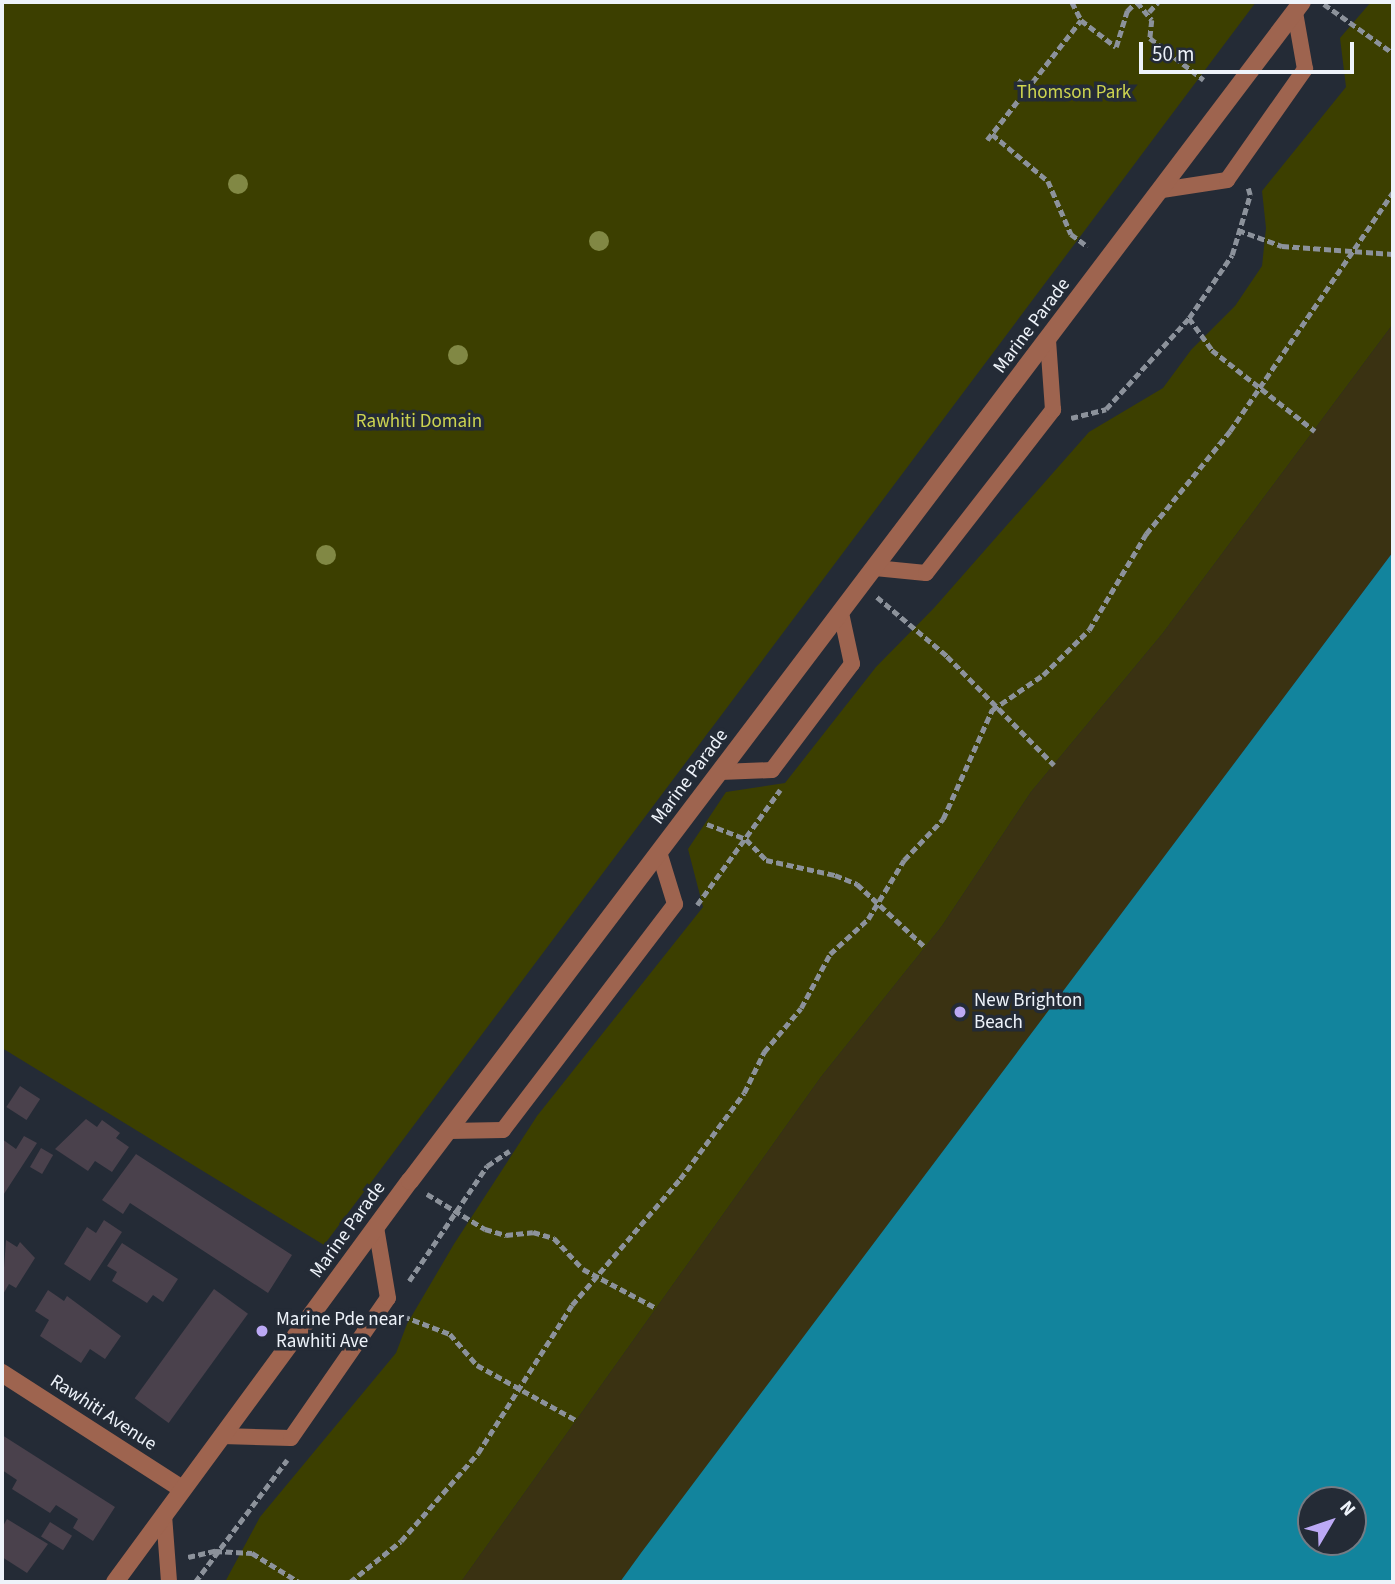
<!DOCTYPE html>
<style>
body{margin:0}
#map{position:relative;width:1395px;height:1584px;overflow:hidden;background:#242b36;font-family:"Source Sans 3",sans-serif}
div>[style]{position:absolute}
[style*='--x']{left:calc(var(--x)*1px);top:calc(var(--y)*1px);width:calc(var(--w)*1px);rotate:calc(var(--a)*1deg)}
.green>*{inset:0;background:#3c3f00}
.sand>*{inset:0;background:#3a3212}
.water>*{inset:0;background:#12849d}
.building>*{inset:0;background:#4a414c;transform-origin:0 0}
.path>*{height:4.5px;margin-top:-2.25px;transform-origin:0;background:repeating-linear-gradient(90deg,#8c929b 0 7px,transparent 0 10.5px)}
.service>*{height:16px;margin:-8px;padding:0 8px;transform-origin:8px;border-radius:8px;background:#9e644f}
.minor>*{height:18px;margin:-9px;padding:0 9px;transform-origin:9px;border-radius:9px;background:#9e644f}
.tertiary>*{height:18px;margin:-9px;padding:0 9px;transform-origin:9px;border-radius:9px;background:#9e644f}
.trees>*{width:20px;height:20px;margin:-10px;border-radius:50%;background:#818844}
.dots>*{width:19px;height:19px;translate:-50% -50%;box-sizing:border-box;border:4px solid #242b36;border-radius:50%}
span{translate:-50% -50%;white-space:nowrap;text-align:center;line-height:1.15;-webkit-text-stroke:7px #242b36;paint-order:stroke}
.park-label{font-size:19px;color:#cdd450}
.street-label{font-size:19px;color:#eef3fa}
.poi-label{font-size:19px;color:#eef3fa}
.left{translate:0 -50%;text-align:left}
.frame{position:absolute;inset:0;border:4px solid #eef3fa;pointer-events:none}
.north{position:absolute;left:1297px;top:1486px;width:70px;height:70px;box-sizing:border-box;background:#242b36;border:2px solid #757b84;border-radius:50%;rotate:51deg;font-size:19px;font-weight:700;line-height:28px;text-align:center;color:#eef3fa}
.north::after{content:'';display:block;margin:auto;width:24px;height:32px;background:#bca9f5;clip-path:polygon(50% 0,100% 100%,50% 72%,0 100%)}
.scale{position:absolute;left:1139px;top:42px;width:215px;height:32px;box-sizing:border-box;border:4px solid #eef3fa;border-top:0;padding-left:9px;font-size:21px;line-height:24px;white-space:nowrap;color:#eef3fa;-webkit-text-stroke:5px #242b36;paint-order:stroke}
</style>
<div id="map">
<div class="green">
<i style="clip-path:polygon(2px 2px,1256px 2px,324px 1245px,2px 1048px)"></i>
<i style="clip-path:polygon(1371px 2px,1393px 2px,1393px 324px,1163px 633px,1031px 792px,942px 926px,821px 1077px,461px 1582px,225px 1582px,260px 1517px,396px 1353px,407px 1324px,454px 1244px,537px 1116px,703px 907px,688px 849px,726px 792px,785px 783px,876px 667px,934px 608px,1089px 432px,1163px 388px,1191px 350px,1235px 306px,1262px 266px,1266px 228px,1262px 191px,1346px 87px,1340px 38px)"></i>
</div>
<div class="sand">
<i style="clip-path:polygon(1393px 324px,1393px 552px,620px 1582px,461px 1582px,821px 1077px,942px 926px,1031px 792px,1163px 633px)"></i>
</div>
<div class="water">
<i style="clip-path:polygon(evenodd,1393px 552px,1393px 1582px,620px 1582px,641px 1553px,1393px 552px,1311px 1500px,1353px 1500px,1353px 1542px,1311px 1542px,1311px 1500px)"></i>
</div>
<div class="building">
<i style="left:20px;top:1086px;width:24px;height:25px;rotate:33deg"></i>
<i style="clip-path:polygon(86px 1119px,97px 1127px,102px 1120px,120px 1133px,116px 1138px,129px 1147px,112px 1172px,95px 1161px,88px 1171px,55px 1149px)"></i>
<i style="clip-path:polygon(24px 1136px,37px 1143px,2px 1197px,2px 1139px,16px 1149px)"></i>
<i style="left:41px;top:1148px;width:14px;height:22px;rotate:30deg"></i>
<i style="clip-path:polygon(136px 1154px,292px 1255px,268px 1293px,130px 1203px,123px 1214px,102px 1200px)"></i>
<i style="clip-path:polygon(104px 1220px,122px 1232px,90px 1281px,64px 1264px,87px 1227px,96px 1233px)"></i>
<i style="clip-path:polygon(6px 1240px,17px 1247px,20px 1242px,35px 1258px,16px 1288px,9px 1284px,2px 1296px)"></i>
<i style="clip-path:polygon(122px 1243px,178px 1279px,163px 1302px,153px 1295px,147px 1303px,112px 1281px,117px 1272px,107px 1266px)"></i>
<i style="left:214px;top:1289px;width:42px;height:135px;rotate:36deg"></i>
<i style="clip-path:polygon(48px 1290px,64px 1301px,67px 1296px,121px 1336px,105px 1359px,90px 1349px,81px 1363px,40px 1336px,49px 1320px,35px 1311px)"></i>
<i style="clip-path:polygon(2px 1435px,115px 1507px,93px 1541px,73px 1528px,78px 1519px,56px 1505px,50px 1513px,12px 1489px,17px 1480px,2px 1470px)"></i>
<i style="clip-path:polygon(7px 1519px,48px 1544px,27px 1573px,2px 1557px,2px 1528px)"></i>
<i style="left:50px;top:1522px;width:26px;height:17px;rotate:32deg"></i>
</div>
<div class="path">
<i style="--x:1072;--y:2;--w:20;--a:63"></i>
<i style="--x:1081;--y:20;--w:44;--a:37.6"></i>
<i style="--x:1116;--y:47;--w:38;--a:-73"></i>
<i style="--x:1127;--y:11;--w:13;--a:-45"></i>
<i style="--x:1137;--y:2;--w:23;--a:50"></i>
<i style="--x:1152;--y:20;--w:18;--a:96"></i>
<i style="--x:1150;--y:38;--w:68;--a:37.9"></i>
<i style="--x:1324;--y:4;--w:85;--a:35.4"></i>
<i style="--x:1149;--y:12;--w:13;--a:-48"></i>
<i style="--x:1018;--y:80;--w:12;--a:35"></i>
<i style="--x:992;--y:134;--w:73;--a:40"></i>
<i style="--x:1048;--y:181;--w:58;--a:66.5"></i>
<i style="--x:1071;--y:234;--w:21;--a:37"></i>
<i style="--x:987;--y:140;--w:152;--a:-51.9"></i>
<i style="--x:1238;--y:230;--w:47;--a:20"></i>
<i style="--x:1282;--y:246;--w:111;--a:4.1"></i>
<i style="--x:1189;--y:318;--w:39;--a:54"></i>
<i style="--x:1212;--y:350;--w:131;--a:38.2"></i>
<i style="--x:1071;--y:418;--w:36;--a:-14"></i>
<i style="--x:1106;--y:409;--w:123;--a:-47.6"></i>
<i style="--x:1189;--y:318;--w:76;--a:-55.7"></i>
<i style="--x:1232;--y:255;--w:63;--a:-73.3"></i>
<i style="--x:1250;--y:195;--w:7;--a:-106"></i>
<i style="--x:877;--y:597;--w:92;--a:40.1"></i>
<i style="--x:947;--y:656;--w:153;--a:45.5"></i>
<i style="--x:707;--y:824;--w:42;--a:21"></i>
<i style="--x:746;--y:839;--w:29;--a:46"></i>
<i style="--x:766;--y:860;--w:71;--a:12.3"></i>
<i style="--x:835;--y:875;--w:24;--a:22"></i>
<i style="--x:857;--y:884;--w:93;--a:42.8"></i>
<i style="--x:697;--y:905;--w:142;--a:-54.2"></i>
<i style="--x:427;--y:1194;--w:68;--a:31.1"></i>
<i style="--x:485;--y:1229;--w:22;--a:16"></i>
<i style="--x:506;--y:1235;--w:27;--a:-6"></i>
<i style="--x:533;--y:1232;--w:22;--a:16"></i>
<i style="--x:554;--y:1238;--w:42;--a:46.9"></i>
<i style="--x:583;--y:1269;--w:83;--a:28.1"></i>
<i style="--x:409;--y:1281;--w:139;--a:-55.9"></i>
<i style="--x:487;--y:1166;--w:27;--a:-34"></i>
<i style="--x:403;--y:1316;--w:50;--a:21"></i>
<i style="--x:450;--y:1334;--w:41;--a:48.9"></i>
<i style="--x:477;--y:1365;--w:113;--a:29.1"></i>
<i style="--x:188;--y:1557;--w:28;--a:-13"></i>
<i style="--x:215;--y:1551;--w:37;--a:3"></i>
<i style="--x:252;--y:1553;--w:55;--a:31.7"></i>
<i style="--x:195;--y:1582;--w:153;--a:-53"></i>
<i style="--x:350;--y:1582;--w:65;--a:-38.8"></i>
<i style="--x:401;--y:1541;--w:117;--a:-48.8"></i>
<i style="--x:478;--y:1453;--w:175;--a:-57.6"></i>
<i style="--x:572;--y:1305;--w:166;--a:-49.4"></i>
<i style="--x:680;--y:1179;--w:107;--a:-53.3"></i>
<i style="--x:744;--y:1093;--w:46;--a:-64"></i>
<i style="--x:764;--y:1052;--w:57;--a:-49.9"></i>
<i style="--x:801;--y:1008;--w:61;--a:-61.8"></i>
<i style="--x:830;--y:954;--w:52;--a:-42.6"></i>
<i style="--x:868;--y:919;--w:69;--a:-58.6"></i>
<i style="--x:904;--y:860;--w:57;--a:-46.4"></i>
<i style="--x:943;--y:819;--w:120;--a:-65.8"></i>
<i style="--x:992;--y:710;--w:62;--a:-34.5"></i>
<i style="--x:1043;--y:675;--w:64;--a:-44.4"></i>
<i style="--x:1089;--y:630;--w:112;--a:-59.3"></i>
<i style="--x:1146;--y:534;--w:133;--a:-50.8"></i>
<i style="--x:1230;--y:431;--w:289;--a:-55.7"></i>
</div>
<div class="service">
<i style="--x:1162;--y:190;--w:66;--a:-8.7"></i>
<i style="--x:1227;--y:180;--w:136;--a:-54.9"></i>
<i style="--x:1305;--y:69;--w:58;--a:-100"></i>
<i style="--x:875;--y:568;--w:51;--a:5.6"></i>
<i style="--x:926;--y:573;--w:207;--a:-52.1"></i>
<i style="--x:1053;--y:410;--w:70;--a:-94.1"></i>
<i style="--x:720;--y:772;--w:52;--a:-2.2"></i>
<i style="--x:772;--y:770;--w:133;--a:-53"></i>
<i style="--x:852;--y:664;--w:52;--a:-102.2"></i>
<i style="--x:449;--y:1131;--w:54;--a:-1.1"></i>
<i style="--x:503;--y:1130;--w:284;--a:-52.7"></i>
<i style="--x:675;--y:904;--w:54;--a:-107.1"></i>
<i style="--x:222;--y:1436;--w:69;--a:1.7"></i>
<i style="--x:291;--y:1438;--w:170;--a:-55.3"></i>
<i style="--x:388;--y:1298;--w:72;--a:-99.6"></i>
<i style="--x:164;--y:1515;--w:67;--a:85.7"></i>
</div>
<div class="minor">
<i style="--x:2;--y:1373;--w:214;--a:32.8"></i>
</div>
<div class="tertiary">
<i style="--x:115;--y:1582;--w:498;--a:-53.7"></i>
<i style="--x:410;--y:1181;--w:1478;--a:-52.89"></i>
</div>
<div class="trees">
<i style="left:238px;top:184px"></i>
<i style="left:599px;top:241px"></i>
<i style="left:458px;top:355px"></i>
<i style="left:326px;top:555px"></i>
</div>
<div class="dots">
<i style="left:960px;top:1012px;background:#bca9f5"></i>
<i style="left:262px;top:1331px;background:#bca9f5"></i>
</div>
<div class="park-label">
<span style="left:1074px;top:93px">Thomson Park</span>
<span style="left:419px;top:422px">Rawhiti Domain</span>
</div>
<div class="street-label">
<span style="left:1032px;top:326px;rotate:-53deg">Marine Parade</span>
<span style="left:690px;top:777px;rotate:-53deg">Marine Parade</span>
<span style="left:348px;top:1230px;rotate:-54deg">Marine Parade</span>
<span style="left:103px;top:1413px;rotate:33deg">Rawhiti Avenue</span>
</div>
<div class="poi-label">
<span class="left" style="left:974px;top:1012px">New Brighton<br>Beach</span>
<span class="left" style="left:276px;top:1331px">Marine Pde near<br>Rawhiti Ave</span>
</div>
<div class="frame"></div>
<div class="north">N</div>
<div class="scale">50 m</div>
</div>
